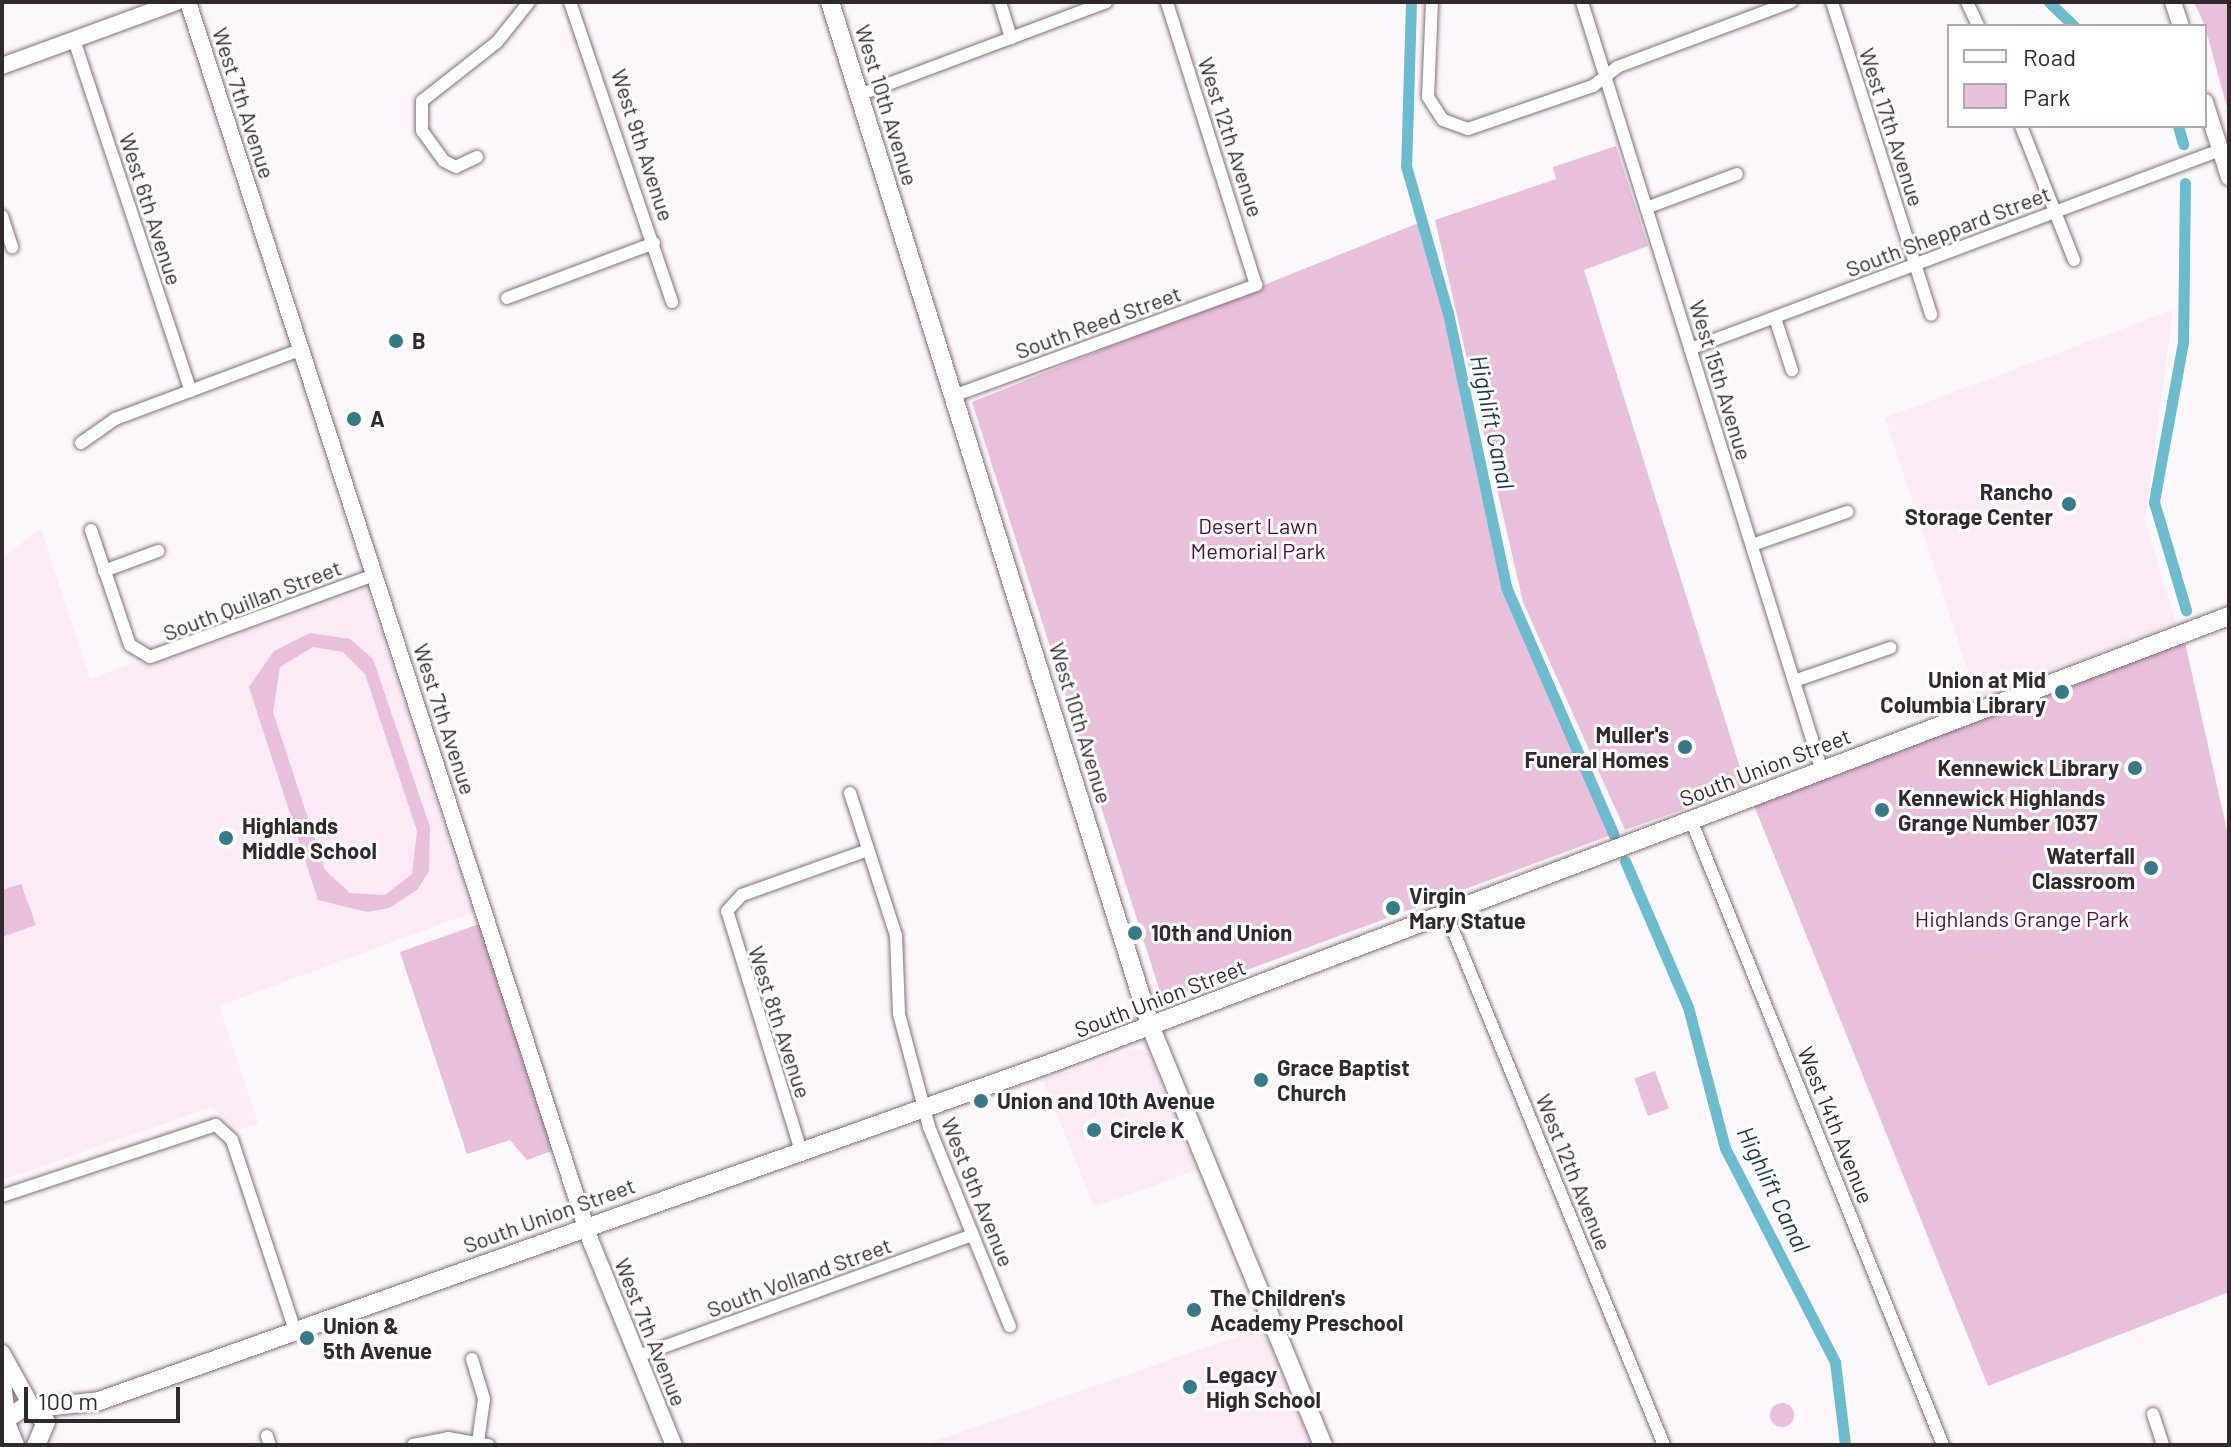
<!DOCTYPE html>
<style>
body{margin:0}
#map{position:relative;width:2231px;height:1447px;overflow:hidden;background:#fcf7fa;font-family:Barlow,sans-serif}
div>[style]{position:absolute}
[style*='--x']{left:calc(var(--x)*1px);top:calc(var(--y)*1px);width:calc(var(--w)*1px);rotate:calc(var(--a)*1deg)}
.built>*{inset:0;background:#fdeaf7}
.green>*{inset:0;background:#e9bfdc;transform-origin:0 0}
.round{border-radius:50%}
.canal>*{height:11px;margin:-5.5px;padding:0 5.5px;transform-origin:5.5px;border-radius:5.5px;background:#69bdd0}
.roads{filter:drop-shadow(0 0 2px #846f7e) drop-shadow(0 0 2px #846f7e)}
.minor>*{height:12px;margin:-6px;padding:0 6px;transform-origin:6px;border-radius:6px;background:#fff}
.tertiary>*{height:16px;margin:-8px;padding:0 8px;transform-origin:8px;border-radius:8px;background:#fff}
.secondary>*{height:18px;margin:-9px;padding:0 9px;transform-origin:9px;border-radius:9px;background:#fff}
.dots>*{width:22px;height:22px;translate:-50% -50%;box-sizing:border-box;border:4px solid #fff;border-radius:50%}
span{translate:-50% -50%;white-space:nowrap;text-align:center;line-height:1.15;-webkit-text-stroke:6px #fff;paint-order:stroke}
.street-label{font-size:22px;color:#32292f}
.poi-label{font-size:22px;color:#32292f;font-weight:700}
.left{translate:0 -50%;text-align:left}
.right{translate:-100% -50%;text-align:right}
.park-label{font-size:22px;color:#4f0c42}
.water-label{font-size:24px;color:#143c44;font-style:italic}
.frame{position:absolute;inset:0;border:4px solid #32292f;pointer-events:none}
.legend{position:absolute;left:1947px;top:24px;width:260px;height:104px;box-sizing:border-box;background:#fff;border:2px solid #ada9ac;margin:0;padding:10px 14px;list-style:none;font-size:24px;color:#32292f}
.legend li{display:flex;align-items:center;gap:16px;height:40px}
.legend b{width:40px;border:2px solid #ada9ac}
.scale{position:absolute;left:24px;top:1387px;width:156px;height:36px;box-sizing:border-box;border:4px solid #32292f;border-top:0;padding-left:10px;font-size:24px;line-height:28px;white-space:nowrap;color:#32292f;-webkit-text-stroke:6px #fff;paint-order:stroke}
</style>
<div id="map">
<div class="built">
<i style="clip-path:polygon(2173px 310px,2145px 521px,2176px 623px,1977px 698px,1885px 418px)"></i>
<i style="clip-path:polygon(41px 529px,90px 679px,136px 662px,153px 665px,366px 589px,474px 912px,219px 1006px,258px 1123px,239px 1130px,212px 1107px,2px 1180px,2px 558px)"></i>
<i style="clip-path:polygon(1135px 1048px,1149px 1054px,1196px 1170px,1094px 1207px,1043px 1080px)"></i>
<i style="clip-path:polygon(1263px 1328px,1311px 1445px,924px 1445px,1262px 1328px)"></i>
</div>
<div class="green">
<i style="clip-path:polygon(2194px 2px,2229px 2px,2229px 115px,2205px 26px)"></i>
<i style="clip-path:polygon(1616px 146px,1648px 246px,1584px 270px,1746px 787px,1625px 830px,1523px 602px,1435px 220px,1556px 179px,1553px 167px)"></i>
<i style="clip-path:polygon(1421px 222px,1509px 591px,1614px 834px,1163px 1001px,972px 402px)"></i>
<i style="clip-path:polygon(evenodd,310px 633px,350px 639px,373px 659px,430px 827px,429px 871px,417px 890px,389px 908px,367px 912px,318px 900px,249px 687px,274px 651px,310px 633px,313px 647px,343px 652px,365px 674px,417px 831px,412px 874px,385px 895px,350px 893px,325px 870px,273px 712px,280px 667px,313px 647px)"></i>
<i style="clip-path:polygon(2183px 634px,2229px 840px,2229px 1292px,1988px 1386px,1751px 798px)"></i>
<i style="clip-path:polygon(21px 884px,36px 925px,2px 937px,2px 890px)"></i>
<i style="clip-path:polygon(482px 923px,557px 1149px,527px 1160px,510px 1140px,467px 1154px,400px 952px)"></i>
<i style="left:1655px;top:1071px;width:40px;height:22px;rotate:70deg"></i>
<i class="round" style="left:1770px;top:1403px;width:24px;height:24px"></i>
</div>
<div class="canal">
<i style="--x:1411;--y:2;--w:164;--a:91.7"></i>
<i style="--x:1406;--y:166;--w:153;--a:74.1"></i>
<i style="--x:1448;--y:313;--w:280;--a:78"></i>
<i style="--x:1506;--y:587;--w:270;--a:66.5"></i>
<i style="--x:2049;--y:2;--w:35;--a:44"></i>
<i style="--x:2178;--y:126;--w:19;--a:74"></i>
<i style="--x:2185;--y:183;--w:159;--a:90.7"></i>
<i style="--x:2183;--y:342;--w:163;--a:100.3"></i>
<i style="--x:2154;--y:502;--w:113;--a:73.5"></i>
<i style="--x:1625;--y:861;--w:159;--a:66.7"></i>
<i style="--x:1688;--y:1007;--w:146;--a:75.3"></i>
<i style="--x:1725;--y:1148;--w:241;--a:62.8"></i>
<i style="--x:1835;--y:1362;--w:84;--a:83.1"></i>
</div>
<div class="roads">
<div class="minor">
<i style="--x:570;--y:2;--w:317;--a:71.2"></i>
<i style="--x:1000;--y:2;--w:38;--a:73"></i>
<i style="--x:1432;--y:2;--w:95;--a:92.4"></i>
<i style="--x:1428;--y:97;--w:27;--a:57"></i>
<i style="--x:1443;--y:120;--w:27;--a:20"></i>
<i style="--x:1468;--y:129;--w:132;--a:-19"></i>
<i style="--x:1593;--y:86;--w:31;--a:-38"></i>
<i style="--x:1617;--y:67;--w:186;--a:-20.5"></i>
<i style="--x:1582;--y:2;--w:806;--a:72.67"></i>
<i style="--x:1832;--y:2;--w:328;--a:72.4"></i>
<i style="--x:1967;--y:2;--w:26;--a:65"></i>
<i style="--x:74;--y:40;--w:370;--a:71.6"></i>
<i style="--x:859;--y:95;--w:264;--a:-20.6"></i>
<i style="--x:2021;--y:126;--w:144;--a:68.4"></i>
<i style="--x:477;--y:157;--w:23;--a:155"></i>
<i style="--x:456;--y:167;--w:13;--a:-153"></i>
<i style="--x:444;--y:161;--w:37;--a:-126"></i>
<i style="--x:422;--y:131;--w:30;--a:-90"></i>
<i style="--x:422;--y:101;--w:95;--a:-38.2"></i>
<i style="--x:497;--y:42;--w:51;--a:-51.3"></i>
<i style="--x:1646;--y:208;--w:97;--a:-20.5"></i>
<i style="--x:2;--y:216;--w:33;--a:72"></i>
<i style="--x:507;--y:298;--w:157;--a:-20.5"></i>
<i style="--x:1775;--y:318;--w:55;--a:71.9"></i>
<i style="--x:1690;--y:349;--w:566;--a:-20.58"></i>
<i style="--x:953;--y:396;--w:323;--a:-20.1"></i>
<i style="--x:1256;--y:285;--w:297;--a:-107.5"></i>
<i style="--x:81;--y:443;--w:42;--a:-35.2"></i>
<i style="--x:115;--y:419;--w:200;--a:-20.5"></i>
<i style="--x:91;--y:530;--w:121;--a:71.3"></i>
<i style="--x:130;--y:645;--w:23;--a:31"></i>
<i style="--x:150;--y:657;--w:239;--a:-20.1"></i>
<i style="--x:1752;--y:545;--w:101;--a:-19.2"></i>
<i style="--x:104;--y:571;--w:58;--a:-20.3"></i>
<i style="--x:1794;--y:681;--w:102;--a:-19"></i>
<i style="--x:850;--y:793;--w:149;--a:72.1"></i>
<i style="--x:896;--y:935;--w:79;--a:87.8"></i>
<i style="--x:899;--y:1014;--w:117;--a:75.1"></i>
<i style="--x:929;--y:1127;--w:215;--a:67.9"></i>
<i style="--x:1691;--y:820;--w:674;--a:68.04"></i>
<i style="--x:1446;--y:913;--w:575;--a:67.72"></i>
<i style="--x:801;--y:1151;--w:251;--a:-107.1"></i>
<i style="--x:727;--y:911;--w:22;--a:-47"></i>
<i style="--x:742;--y:895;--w:134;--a:-19.7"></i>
<i style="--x:2;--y:1196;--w:225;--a:-18.4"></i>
<i style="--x:216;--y:1125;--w:22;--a:43"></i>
<i style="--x:232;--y:1140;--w:201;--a:71.7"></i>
<i style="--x:638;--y:1356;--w:356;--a:-19.9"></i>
<i style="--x:472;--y:1359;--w:42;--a:73.3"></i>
<i style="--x:484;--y:1399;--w:43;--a:97.9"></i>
<i style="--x:2153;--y:1414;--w:33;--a:72"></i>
<i style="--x:267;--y:1436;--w:9;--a:72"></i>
<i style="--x:413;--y:1445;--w:36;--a:-11"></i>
<i style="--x:448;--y:1438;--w:41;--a:9.9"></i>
</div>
<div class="tertiary">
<i style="--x:188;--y:2;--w:1304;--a:72"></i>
<i style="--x:591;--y:1242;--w:219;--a:67.8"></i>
<i style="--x:2173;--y:2;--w:25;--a:72"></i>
<i style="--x:2;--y:66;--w:186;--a:-20.1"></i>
<i style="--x:2205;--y:102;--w:79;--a:72.3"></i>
<i style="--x:2;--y:1353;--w:62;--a:60.9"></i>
<i style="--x:2;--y:1374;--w:42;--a:83.2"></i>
</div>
<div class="secondary">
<i style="--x:830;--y:2;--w:1075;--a:72.63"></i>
<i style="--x:1151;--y:1028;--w:451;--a:67.6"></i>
<i style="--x:36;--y:1408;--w:63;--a:-6.3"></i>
<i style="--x:99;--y:1401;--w:1017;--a:-19.54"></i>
<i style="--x:1057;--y:1061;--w:1254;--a:-20.79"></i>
<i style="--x:15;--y:1445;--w:27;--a:-112"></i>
<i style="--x:5;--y:1420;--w:27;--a:-34"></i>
<i style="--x:27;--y:1405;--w:25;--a:42"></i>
<i style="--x:46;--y:1422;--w:25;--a:113"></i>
</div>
</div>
<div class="dots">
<i style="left:396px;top:341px;background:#367b89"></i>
<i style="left:354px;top:419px;background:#367b89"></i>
<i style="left:2069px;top:504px;background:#367b89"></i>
<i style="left:2062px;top:692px;background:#367b89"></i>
<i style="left:1685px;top:747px;background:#367b89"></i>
<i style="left:2135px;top:768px;background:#367b89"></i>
<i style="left:1882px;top:810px;background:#367b89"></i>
<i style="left:226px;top:838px;background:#367b89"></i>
<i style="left:2151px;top:868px;background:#367b89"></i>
<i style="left:1393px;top:908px;background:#367b89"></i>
<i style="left:1135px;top:933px;background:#367b89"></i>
<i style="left:1261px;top:1080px;background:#367b89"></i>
<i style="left:981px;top:1101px;background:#367b89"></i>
<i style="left:1094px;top:1130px;background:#367b89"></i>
<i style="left:1194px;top:1310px;background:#367b89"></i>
<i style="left:307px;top:1338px;background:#367b89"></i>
<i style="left:1190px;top:1387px;background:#367b89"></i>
</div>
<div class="street-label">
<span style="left:244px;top:103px;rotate:72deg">West 7th Avenue</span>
<span style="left:887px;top:105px;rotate:73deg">West 10th Avenue</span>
<span style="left:1892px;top:127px;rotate:72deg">West 17th Avenue</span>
<span style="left:1231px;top:137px;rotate:72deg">West 12th Avenue</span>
<span style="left:643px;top:145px;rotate:72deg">West 9th Avenue</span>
<span style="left:151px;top:209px;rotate:72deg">West 6th Avenue</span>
<span style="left:1948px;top:231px;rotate:-21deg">South Sheppard Street</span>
<span style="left:1098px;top:322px;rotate:-20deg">South Reed Street</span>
<span style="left:1721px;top:380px;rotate:73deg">West 15th Avenue</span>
<span style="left:252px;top:600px;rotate:-21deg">South Quillan Street</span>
<span style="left:445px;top:719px;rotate:72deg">West 7th Avenue</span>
<span style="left:1081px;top:723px;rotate:73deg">West 10th Avenue</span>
<span style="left:1765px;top:767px;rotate:-21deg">South Union Street</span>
<span style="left:1160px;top:998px;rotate:-21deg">South Union Street</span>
<span style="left:780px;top:1022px;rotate:72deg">West 8th Avenue</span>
<span style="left:1836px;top:1125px;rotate:68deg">West 14th Avenue</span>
<span style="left:1574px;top:1172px;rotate:68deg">West 12th Avenue</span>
<span style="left:978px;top:1192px;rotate:68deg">West 9th Avenue</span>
<span style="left:549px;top:1215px;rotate:-20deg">South Union Street</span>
<span style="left:799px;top:1277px;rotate:-20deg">South Volland Street</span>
<span style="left:651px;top:1332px;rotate:68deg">West 7th Avenue</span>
</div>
<div class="poi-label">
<span class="left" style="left:412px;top:341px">B</span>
<span class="left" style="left:370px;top:419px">A</span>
<span class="right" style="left:2053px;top:504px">Rancho<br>Storage Center</span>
<span class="right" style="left:2046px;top:692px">Union at Mid<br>Columbia Library</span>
<span class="right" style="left:1669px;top:747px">Muller's<br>Funeral Homes</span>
<span class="right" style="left:2119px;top:768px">Kennewick Library</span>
<span class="left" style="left:1898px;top:810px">Kennewick Highlands<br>Grange Number 1037</span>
<span class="left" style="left:242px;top:838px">Highlands<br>Middle School</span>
<span class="right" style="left:2135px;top:868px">Waterfall<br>Classroom</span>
<span class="left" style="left:1409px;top:908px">Virgin<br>Mary Statue</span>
<span class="left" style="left:1151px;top:933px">10th and Union</span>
<span class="left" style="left:1277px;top:1080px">Grace Baptist<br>Church</span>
<span class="left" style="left:997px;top:1101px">Union and 10th Avenue</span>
<span class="left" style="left:1110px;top:1130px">Circle K</span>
<span class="left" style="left:1210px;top:1310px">The Children's<br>Academy Preschool</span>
<span class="left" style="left:323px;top:1338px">Union &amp;<br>5th Avenue</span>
<span class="left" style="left:1206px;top:1387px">Legacy<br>High School</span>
</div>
<div class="park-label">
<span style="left:1258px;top:538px">Desert Lawn<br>Memorial Park</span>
<span style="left:2022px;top:919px">Highlands Grange Park</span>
</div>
<div class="water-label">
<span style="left:1493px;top:422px;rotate:78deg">Highlift Canal</span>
<span style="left:1774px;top:1189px;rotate:64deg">Highlift Canal</span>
</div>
<div class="frame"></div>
<ul class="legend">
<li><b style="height:10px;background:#fff"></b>Road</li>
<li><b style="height:22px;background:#e9bfdc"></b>Park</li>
</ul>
<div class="scale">100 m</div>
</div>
